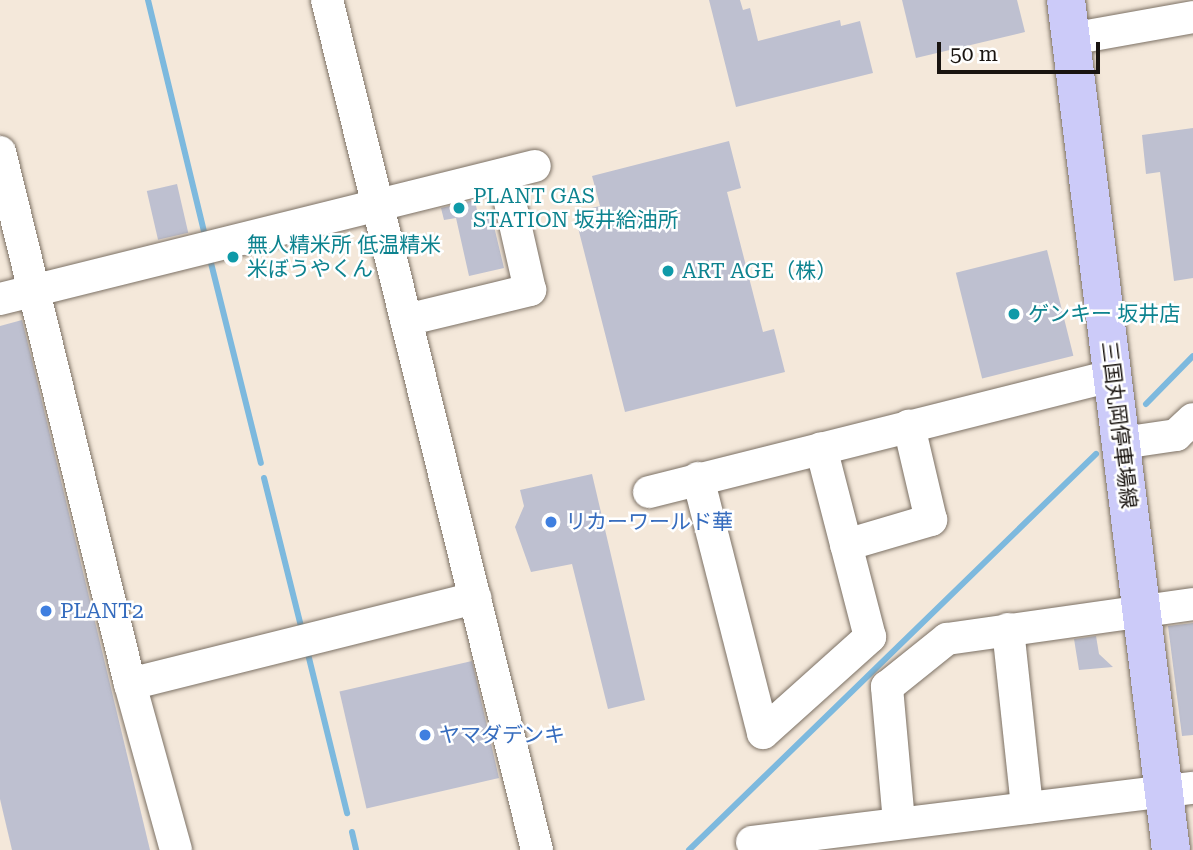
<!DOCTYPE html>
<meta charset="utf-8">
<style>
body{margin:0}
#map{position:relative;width:1193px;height:850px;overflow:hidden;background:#f4e8da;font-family:"Roboto Serif","Noto Sans JP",serif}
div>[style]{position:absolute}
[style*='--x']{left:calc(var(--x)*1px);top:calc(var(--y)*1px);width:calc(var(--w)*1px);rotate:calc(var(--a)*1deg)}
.stream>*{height:6px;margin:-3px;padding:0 3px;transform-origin:3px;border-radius:3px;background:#7db9de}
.building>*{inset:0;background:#bec0d0;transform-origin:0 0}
.roads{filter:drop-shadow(0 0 2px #7c7165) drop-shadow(0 0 2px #7c7165)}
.minor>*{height:32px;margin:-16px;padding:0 16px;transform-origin:16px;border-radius:16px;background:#fff}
.major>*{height:38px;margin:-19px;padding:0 19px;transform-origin:19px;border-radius:19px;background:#cccbf9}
.dots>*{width:19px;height:19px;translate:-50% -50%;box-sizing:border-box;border:4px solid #fff;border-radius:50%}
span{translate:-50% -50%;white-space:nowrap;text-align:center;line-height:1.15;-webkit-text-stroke:5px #fff;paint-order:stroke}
.culture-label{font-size:21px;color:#0d838f}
.left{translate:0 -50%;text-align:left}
.street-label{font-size:21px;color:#191410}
.shop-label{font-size:21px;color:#366cbe}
.scale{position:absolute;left:937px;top:42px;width:163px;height:32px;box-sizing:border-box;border:4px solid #191410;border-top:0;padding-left:9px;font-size:21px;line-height:24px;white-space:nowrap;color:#191410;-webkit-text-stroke:5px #fff;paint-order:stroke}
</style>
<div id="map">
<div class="stream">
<i style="--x:148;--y:0;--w:242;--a:76.4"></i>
<i style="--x:211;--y:263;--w:206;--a:76"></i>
<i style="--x:1146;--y:404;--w:67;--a:-45.6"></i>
<i style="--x:264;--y:478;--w:157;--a:76"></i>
<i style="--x:308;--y:654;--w:164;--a:76.2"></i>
<i style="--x:352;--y:832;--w:18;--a:77"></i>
<i style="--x:689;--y:850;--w:568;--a:-44.22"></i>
</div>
<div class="building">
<i style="clip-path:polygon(709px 0,740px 0,743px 10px,750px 8px,758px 41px,840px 20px,841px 26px,860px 21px,873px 73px,736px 107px)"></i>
<i style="clip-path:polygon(902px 0,1017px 0,1025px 32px,916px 58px)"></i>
<i style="clip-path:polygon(1193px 128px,1193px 278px,1174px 281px,1160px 172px,1146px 174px,1142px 135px)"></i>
<i style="clip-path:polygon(729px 141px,741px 188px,727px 192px,763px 332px,774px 329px,785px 372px,625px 412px,574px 212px,600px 206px,592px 176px)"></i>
<i style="left:177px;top:184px;width:50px;height:31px;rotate:77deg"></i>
<i style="clip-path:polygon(475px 200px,479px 221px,492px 218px,504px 268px,469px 276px,456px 218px,444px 220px,441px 208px)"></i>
<i style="left:1047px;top:250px;width:109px;height:94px;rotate:76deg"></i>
<i style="clip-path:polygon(22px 320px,32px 360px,150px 850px,12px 850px,0 799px,0 326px)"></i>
<i style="clip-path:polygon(592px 474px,645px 700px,608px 709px,572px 564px,531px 572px,515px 527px,524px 506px,520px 490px)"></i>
<i style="clip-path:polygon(1193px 623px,1193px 735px,1182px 736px,1168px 626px)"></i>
<i style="clip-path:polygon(1096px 636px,1099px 654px,1113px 667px,1079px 670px,1074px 639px)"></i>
<i style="left:472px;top:661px;width:120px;height:136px;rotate:77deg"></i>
</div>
<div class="roads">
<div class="minor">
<i style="--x:327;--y:0;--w:876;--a:76.12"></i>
<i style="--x:1071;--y:39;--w:124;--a:-10.2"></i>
<i style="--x:0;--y:152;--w:548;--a:76.27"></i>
<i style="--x:130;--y:684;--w:172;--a:74.5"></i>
<i style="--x:0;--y:299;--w:551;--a:-13.96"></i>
<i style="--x:406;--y:320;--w:128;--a:-13.6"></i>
<i style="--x:530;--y:290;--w:117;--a:-102.8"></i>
<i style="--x:1122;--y:443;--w:55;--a:-8.4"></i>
<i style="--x:1176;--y:435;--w:23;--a:-43"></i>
<i style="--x:698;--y:478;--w:263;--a:75.7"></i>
<i style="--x:763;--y:733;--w:144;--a:-41.9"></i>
<i style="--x:870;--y:637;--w:195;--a:-104.5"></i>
<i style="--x:649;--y:492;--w:477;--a:-14.1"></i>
<i style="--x:846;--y:545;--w:89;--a:-16.4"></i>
<i style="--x:931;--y:520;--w:97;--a:-103.2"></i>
<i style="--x:1008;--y:629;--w:180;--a:83.9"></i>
<i style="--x:130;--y:684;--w:356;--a:-14"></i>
<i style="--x:899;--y:822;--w:136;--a:-95.1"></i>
<i style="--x:887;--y:687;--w:77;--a:-38.7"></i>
<i style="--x:947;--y:639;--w:248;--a:-8.1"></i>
<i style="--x:752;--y:842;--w:444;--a:-7"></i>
</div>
<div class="major">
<i style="--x:1066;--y:0;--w:856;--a:82.96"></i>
</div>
</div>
<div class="dots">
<i style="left:459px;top:208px;background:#0f9aa8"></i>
<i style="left:233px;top:257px;background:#0f9aa8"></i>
<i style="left:668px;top:271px;background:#0f9aa8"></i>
<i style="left:1014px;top:314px;background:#0f9aa8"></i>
<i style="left:551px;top:522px;background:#3f7fe0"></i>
<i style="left:46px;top:611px;background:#3f7fe0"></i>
<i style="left:425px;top:735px;background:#3f7fe0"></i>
</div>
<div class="culture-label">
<span class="left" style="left:473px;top:208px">PLANT GAS<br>STATION 坂井給油所</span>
<span class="left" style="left:247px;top:257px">無人精米所 低温精米<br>米ぼうやくん</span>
<span class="left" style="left:682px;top:271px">ART AGE（株）</span>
<span class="left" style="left:1028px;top:314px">ゲンキー 坂井店</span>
</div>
<div class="street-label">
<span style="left:1119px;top:425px;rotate:83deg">三国丸岡停車場線</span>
</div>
<div class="shop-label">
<span class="left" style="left:565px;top:522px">リカーワールド華</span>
<span class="left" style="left:60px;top:611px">PLANT2</span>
<span class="left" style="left:439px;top:735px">ヤマダデンキ</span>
</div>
<div class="scale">50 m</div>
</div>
